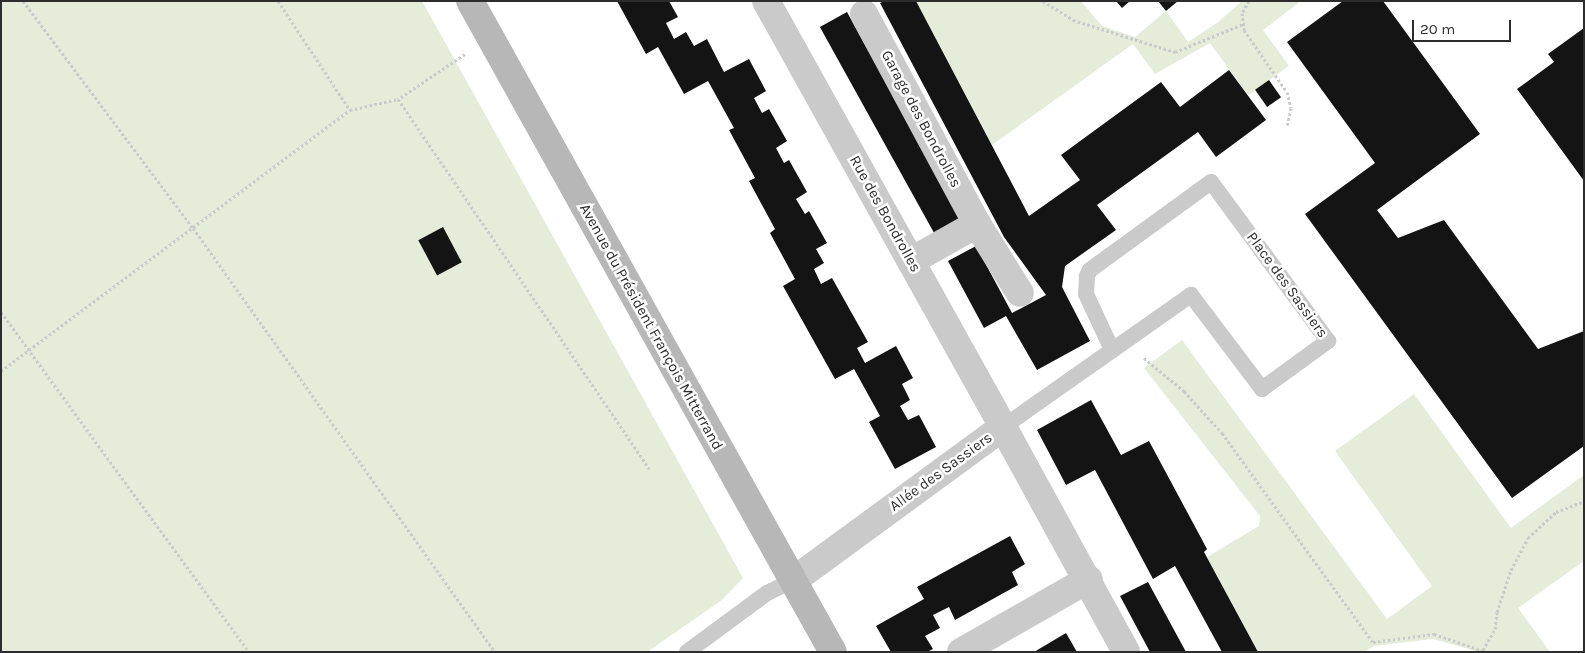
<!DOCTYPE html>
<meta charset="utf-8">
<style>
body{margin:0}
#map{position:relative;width:1585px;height:653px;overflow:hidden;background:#fff;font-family:Karla,sans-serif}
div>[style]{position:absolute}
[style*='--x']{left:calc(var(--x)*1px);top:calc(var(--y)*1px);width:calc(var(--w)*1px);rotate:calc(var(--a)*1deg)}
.green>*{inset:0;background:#e5ecd9}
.building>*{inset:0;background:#141414;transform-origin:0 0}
.path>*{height:3px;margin-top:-1.5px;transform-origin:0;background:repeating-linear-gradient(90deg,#cacaca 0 2.5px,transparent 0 5px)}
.lane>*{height:16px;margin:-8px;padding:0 8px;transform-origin:8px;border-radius:8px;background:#cacaca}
.street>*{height:28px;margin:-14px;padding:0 14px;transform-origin:14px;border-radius:14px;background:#cacaca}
.secondary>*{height:28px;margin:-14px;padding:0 14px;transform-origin:14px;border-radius:14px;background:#b7b7b7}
span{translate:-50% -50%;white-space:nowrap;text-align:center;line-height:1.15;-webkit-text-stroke:5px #fff;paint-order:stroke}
.street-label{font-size:15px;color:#2d2d2d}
.frame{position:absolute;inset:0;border:2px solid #2d2d2d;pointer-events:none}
.scale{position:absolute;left:1412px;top:20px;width:99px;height:22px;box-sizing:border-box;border:2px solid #2d2d2d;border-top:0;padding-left:6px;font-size:15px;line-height:18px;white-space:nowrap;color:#2d2d2d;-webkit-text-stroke:4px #fff;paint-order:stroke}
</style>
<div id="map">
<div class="green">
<i style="clip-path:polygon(1px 1px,422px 1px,743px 578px,722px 600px,647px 652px,1px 652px)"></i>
<i style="clip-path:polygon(916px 1px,1081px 1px,1102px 26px,1135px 37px,1166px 11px,1188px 42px,1217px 23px,1240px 3px,1239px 1px,1301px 1px,1263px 30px,1289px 66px,1248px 95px,1210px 43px,1155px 74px,1133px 44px,992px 145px)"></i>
<i style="clip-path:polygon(1182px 340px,1387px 619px,1432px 586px,1335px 451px,1414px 394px,1511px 528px,1584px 475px,1584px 561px,1518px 608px,1550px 652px,1479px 652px,1433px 639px,1374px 646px,1364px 652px,1258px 652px,1207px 557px,1259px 526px,1260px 516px,1144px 368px)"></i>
</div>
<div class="building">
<i style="clip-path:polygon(617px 1px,669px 1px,678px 17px,666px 23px,674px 39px,686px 32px,694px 46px,707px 39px,724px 72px,749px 59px,766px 91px,754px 98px,762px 113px,769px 109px,787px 141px,776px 148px,784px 163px,789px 160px,807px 192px,796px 199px,805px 214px,809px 211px,827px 243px,816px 249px,824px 263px,814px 269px,821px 284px,832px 278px,868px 342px,857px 348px,865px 363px,896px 346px,913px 378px,902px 384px,910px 400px,900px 406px,908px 420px,919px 415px,936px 447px,895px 469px,869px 422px,880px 416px,854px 369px,835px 379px,783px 286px,795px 279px,770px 233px,775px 229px,749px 181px,755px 178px,729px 130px,734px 128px,708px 81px,684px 94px,658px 47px,646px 54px)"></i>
<i style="clip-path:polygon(884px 1px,916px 1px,1029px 216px,1080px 180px,1061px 155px,1161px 82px,1180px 107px,1229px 70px,1266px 120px,1216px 157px,1198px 132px,1097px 205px,1116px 230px,1065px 266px,1062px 287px,1090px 341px,1037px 370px,1006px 316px,984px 328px,948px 261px,976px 246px,1012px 313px,1046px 295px,1004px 237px,880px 3px)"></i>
<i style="clip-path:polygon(1116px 1px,1130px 1px,1122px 8px)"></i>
<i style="clip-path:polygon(1158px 1px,1178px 1px,1166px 11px)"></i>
<i style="clip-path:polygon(1343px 1px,1383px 1px,1480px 134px,1377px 210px,1398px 238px,1444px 220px,1538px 349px,1584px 331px,1584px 446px,1512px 498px,1305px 214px,1375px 163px,1287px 42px)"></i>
<i style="left:847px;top:12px;width:239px;height:31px;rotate:61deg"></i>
<i style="clip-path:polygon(1584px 28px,1584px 181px,1517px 89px,1554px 62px,1548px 54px)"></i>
<i style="left:1269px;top:80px;width:21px;height:17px;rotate:55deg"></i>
<i style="left:443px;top:227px;width:40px;height:28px;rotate:62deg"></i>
<i style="clip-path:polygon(1091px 400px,1121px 455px,1149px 441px,1207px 549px,1204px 552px,1258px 652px,1222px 652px,1175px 566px,1153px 579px,1095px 470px,1066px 485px,1037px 430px)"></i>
<i style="clip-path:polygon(1010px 536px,1025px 564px,1012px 572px,1018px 585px,955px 620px,949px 607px,933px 615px,940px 628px,925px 636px,933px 649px,927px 652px,891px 652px,876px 626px,924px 599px,917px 587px)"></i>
<i style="clip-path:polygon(1148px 582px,1186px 652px,1150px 652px,1120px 596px)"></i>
<i style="clip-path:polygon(1066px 633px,1077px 652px,1034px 652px)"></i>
</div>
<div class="path">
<i style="--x:23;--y:1;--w:284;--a:53.2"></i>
<i style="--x:193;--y:228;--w:521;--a:54.54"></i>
<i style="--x:278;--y:1;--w:131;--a:56.6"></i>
<i style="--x:1043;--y:1;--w:36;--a:32"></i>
<i style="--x:1073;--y:20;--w:107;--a:17.4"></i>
<i style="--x:1175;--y:52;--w:74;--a:-22.4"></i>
<i style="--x:1249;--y:1;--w:14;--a:120"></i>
<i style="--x:1242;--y:13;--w:17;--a:83"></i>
<i style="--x:1244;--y:30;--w:75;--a:55.3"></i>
<i style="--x:1287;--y:92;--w:16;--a:76"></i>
<i style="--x:1291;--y:108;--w:19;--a:102"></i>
<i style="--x:465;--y:54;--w:81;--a:146.1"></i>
<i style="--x:398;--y:99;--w:447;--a:55.8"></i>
<i style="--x:1;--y:312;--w:421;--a:53.9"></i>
<i style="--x:1144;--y:358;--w:52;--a:39.5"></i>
<i style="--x:1184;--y:391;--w:57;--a:47.9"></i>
<i style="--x:1222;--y:433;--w:258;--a:54.2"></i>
<i style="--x:1373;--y:642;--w:62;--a:-7.5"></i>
<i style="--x:1434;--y:634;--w:56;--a:18.8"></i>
<i style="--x:1;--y:371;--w:436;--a:-36.8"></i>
<i style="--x:350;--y:110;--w:49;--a:-12.9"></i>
<i style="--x:1483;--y:650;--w:24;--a:-60"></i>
<i style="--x:1495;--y:629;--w:17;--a:-83"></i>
<i style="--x:1497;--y:612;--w:44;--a:-71.6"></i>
<i style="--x:1511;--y:570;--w:36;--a:-62"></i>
<i style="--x:1528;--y:538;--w:38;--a:-43"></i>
<i style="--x:1556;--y:512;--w:30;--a:-21"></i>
</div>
<div class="lane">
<i style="--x:1003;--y:427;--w:230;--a:-35.1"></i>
<i style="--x:1191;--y:295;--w:118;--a:52.9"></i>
<i style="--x:1262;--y:389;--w:82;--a:-36"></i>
<i style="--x:1328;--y:341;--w:197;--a:-126.3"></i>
<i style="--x:1211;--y:182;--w:150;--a:144"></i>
<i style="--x:1090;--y:270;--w:7;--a:117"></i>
<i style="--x:1087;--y:276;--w:18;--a:93"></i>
<i style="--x:1086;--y:294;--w:62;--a:65.1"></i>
<i style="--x:687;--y:652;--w:99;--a:-36.4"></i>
<i style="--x:767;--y:593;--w:30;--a:-26"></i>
</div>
<div class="street">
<i style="--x:766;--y:1;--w:487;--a:60.9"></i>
<i style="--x:864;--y:14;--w:238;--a:61.7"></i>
<i style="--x:911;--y:261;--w:76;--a:-29.3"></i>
<i style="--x:977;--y:224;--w:81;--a:58.1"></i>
<i style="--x:794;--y:580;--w:259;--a:-36.2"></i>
<i style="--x:1003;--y:427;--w:256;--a:61.3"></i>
<i style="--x:961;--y:652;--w:147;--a:-29.7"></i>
</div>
<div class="secondary">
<i style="--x:470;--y:1;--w:745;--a:60.86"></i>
</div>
<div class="street-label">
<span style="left:921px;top:119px;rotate:62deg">Garage des Bondrolles</span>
<span style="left:885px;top:214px;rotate:61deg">Rue des Bondrolles</span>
<span style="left:1287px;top:285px;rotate:54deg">Place des Sassiers</span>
<span style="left:651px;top:327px;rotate:61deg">Avenue du Président François Mitterrand</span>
<span style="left:941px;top:472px;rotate:-36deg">Allée des Sassiers</span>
</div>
<div class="frame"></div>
<div class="scale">20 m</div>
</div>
